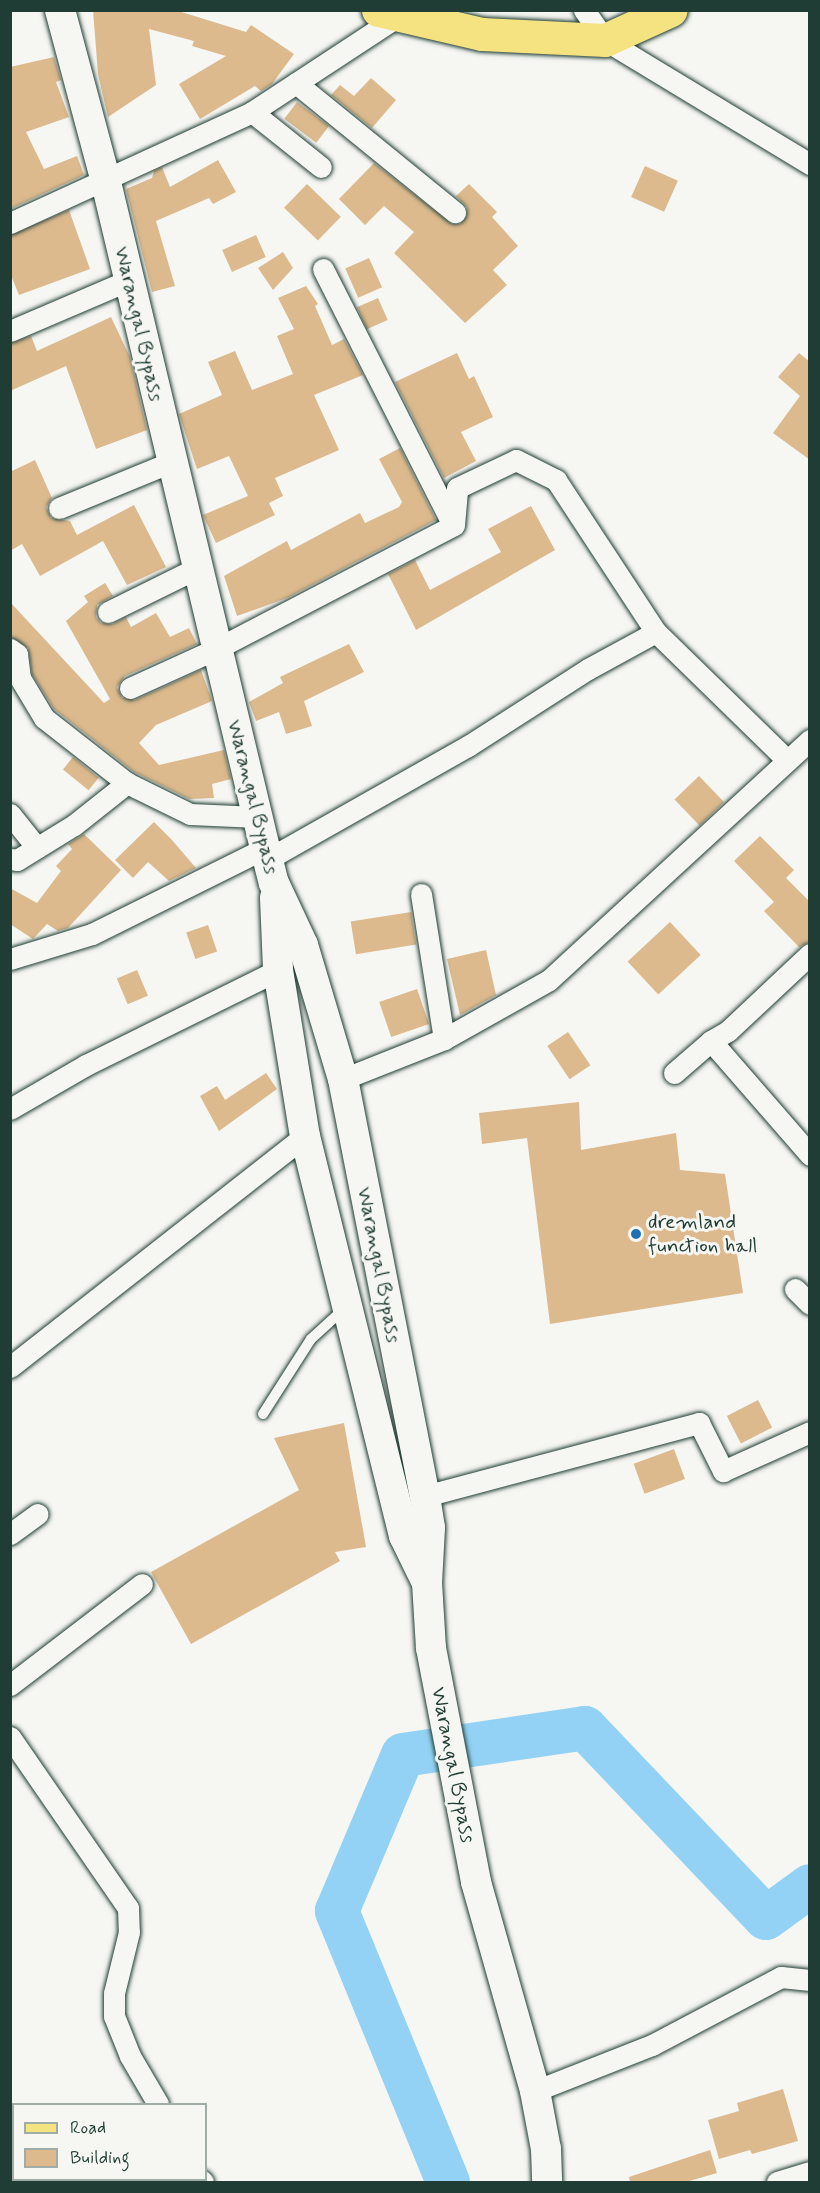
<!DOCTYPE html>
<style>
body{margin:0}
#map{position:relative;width:820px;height:2193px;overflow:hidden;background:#f6f6f2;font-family:Mynerve,sans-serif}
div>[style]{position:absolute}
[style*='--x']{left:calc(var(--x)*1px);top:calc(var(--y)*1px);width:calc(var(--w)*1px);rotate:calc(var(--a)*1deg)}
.river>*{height:44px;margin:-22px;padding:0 22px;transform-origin:22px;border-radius:22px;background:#93d2f4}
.building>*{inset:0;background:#dcba8e;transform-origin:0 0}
.roads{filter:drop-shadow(0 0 2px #1f3d34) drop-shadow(0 0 2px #1f3d34)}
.service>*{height:10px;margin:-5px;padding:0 5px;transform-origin:5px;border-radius:5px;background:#f6f6f2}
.minor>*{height:21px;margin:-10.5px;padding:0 10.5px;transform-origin:10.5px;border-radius:10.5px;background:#f6f6f2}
.secondary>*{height:30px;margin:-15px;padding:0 15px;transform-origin:15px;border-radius:15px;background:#f6f6f2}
.primary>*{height:33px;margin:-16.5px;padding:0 16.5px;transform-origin:16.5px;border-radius:16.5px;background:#f5e382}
.dots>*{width:16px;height:16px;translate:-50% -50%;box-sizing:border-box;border:3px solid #f6f6f2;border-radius:50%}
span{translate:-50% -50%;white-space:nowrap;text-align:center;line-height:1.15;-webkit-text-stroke:6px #f6f6f2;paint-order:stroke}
.street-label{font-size:21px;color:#1f3d34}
.poi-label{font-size:21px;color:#1f3d34}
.left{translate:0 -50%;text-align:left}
.frame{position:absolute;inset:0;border:12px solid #1f3d34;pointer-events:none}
.legend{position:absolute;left:12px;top:2103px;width:195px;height:78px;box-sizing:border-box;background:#f6f6f2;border:2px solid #a0aca6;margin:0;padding:8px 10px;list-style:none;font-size:18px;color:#1f3d34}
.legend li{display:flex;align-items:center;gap:12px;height:30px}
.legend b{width:30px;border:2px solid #a0aca6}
</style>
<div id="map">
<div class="river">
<i style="--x:448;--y:2182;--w:293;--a:-112.3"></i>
<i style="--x:337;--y:1911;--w:169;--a:-67.1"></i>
<i style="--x:403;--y:1755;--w:184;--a:-8.4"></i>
<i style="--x:585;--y:1728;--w:262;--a:46.4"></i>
<i style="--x:766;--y:1918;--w:54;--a:-36"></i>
</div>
<div class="building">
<i style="clip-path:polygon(93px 10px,175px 10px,246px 32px,251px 25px,294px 54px,272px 84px,261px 91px,255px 86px,200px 119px,179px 84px,226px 56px,192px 46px,194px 41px,149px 29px,156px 85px,108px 117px,98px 74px)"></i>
<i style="clip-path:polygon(54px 57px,61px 80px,56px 82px,69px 117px,26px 132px,44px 169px,77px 156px,84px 175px,10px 209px,10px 67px)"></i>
<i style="clip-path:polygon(371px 78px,396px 100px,372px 128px,331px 95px,340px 85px,354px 96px)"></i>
<i style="left:297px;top:102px;width:40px;height:21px;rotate:37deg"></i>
<i style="clip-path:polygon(218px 160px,236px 192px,213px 204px,209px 198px,156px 221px,175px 286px,152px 292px,126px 189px,152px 178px,154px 171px,162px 167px,170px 187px)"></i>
<i style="clip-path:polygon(374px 163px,452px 224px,460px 224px,467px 215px,467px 207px,456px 196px,469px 184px,497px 212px,492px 217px,518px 246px,493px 270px,507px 285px,465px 323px,394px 253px,414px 232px,384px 206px,365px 225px,339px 199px)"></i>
<i style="left:645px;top:166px;width:36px;height:34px;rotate:24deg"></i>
<i style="left:307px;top:184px;width:47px;height:33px;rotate:44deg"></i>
<i style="clip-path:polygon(69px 210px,90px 269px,19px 295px,10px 273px,10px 235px)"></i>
<i style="left:256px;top:235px;width:24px;height:37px;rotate:66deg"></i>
<i style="clip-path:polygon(283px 252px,293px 268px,273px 290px,258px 268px)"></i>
<i style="left:369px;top:258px;width:32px;height:26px;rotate:66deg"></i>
<i style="clip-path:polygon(306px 286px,318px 304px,315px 306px,332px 345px,344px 339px,363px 375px,314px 395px,339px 450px,275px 478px,283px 496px,269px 503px,275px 515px,216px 543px,203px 515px,248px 496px,229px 456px,197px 469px,179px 414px,222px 395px,208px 362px,235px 351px,252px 390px,293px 374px,277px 336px,294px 329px,278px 298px)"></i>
<i style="left:378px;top:298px;width:24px;height:23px;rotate:66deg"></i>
<i style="clip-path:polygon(111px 317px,130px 357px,147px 430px,96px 449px,66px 366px,10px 391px,10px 343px,31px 336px,37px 351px)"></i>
<i style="clip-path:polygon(457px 353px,469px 379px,474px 376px,493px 417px,461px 432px,476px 461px,444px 478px,395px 382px)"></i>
<i style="clip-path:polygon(799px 353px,810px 362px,810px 460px,773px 433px,800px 396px,778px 377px)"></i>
<i style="clip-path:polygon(400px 448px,436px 520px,287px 598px,237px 616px,224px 576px,287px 541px,291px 550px,360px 513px,365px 523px,399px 507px,402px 502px,379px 459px)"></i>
<i style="clip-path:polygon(35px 460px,52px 498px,46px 507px,51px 518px,70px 521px,77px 535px,134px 505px,166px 567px,127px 585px,103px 541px,40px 576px,22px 544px,10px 551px,10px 472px)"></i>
<i style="clip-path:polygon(531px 506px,555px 550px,416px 630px,388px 574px,415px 560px,430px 590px,501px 552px,488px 529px)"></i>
<i style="clip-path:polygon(105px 583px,113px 596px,97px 605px,96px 617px,101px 623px,113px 624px,126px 617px,131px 627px,156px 613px,170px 637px,189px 628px,197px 644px,125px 676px,117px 687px,122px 698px,135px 700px,201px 670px,212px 701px,156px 725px,139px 743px,159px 765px,224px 750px,231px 779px,212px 784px,214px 798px,189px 799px,134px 772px,54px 709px,32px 674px,28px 648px,10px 636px,10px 602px,104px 703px,110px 699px,66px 621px,88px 602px,84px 596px)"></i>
<i style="clip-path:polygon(349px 644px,364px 672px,304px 701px,312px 726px,286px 734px,279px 712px,256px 721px,249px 702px,283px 683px,280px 677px)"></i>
<i style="left:73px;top:757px;width:33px;height:16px;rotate:39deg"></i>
<i style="left:699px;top:776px;width:36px;height:34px;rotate:46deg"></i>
<i style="clip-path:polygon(154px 822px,172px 840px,196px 868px,169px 881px,148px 862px,133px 878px,115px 860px)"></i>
<i style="clip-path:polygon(84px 834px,121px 870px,68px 928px,58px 931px,47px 924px,33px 939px,10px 924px,10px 888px,37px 903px,61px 871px,56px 866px,72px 849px,68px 844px)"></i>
<i style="clip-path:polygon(760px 836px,794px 870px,786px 878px,810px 902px,810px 942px,799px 947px,764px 911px,774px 902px,734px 861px)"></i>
<i style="left:411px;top:912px;width:33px;height:61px;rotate:81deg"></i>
<i style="left:670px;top:922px;width:45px;height:58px;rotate:47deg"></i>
<i style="left:208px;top:925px;width:28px;height:23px;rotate:71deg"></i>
<i style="clip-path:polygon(486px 950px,496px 995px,460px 1015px,447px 959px)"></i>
<i style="left:137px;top:970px;width:28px;height:22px;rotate:67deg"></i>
<i style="left:417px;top:989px;width:37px;height:40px;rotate:71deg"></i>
<i style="left:568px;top:1032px;width:40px;height:25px;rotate:56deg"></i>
<i style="clip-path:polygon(266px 1073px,277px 1089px,219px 1131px,200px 1096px,217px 1086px,225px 1100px)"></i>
<i style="clip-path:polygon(579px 1102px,581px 1150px,676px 1133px,680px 1170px,725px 1174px,743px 1293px,550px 1324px,527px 1138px,482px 1144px,479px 1113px)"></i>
<i style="left:758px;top:1400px;width:31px;height:35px;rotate:63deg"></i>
<i style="clip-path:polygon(344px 1423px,366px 1547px,335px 1552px,340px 1561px,191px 1644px,151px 1572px,299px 1490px,274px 1438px)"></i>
<i style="left:674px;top:1449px;width:32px;height:43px;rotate:70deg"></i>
<i style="clip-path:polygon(783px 2089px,798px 2141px,752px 2154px,750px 2150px,719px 2159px,708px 2120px,739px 2111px,737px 2103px)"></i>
<i style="clip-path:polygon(710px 2150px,717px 2173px,686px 2182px,630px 2182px,629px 2177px)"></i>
</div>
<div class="roads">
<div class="service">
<i style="--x:263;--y:1414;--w:89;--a:-57.4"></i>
<i style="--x:311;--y:1339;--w:46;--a:-42.4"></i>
</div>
<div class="minor">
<i style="--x:584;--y:10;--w:37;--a:55"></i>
<i style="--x:605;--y:40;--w:240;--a:31.2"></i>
<i style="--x:296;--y:83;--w:205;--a:39.1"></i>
<i style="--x:252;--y:112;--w:88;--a:38.6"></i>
<i style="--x:10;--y:223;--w:266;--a:-24.6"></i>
<i style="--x:252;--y:112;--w:175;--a:-33.3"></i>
<i style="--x:323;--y:269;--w:287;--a:63.1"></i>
<i style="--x:10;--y:331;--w:129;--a:-23.2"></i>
<i style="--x:59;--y:508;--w:121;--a:-22.3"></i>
<i style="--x:108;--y:612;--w:99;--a:-26.3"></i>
<i style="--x:10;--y:649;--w:9;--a:36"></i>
<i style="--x:17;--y:654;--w:24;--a:83"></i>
<i style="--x:20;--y:678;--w:47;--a:59"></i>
<i style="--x:44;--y:718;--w:105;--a:38.1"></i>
<i style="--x:127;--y:783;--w:70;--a:26.2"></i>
<i style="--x:190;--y:814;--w:68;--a:2.5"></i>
<i style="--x:130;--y:688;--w:94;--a:-24.4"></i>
<i style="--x:216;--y:649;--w:268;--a:-27.5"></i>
<i style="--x:454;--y:525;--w:37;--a:-85"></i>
<i style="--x:457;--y:488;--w:65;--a:-25.4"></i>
<i style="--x:516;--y:460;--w:45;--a:26.6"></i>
<i style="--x:556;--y:480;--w:182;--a:56.7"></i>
<i style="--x:656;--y:632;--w:183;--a:44.3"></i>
<i style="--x:10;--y:814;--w:43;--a:51.5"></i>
<i style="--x:10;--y:859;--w:7;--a:8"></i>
<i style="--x:17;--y:860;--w:67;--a:-31.6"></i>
<i style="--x:74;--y:825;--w:68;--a:-38.4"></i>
<i style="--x:268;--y:859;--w:230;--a:-29.5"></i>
<i style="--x:468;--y:746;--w:143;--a:-32.7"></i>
<i style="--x:588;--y:669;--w:77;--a:-28.6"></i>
<i style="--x:421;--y:894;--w:147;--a:81"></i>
<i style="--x:810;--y:954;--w:112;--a:136.8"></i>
<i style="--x:728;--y:1031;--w:20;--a:150"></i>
<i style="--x:711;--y:1041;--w:151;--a:49"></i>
<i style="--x:10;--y:959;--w:86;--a:-17"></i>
<i style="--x:92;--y:934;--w:193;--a:-26.4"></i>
<i style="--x:674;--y:1073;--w:49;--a:-40.9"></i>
<i style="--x:343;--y:1079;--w:109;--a:-21.6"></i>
<i style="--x:444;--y:1039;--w:120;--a:-29.3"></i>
<i style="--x:549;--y:980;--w:355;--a:-42.6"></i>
<i style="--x:10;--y:1109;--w:88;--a:-30.1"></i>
<i style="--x:86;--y:1065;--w:214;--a:-26.3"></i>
<i style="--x:795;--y:1289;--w:21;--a:45"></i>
<i style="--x:10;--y:1367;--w:375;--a:-38.1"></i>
<i style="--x:425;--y:1496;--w:284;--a:-14.9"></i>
<i style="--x:699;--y:1423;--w:54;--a:63.4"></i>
<i style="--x:723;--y:1471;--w:95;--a:-24.1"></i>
<i style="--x:10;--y:1534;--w:34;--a:-36"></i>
<i style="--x:10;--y:1685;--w:166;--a:-37.4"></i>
<i style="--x:10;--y:1737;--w:208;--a:55.4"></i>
<i style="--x:128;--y:1908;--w:24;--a:88"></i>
<i style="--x:129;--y:1932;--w:63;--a:103.8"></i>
<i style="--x:114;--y:1993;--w:23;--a:90"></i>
<i style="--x:114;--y:2016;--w:43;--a:68.2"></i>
<i style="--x:130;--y:2056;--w:56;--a:59.7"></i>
<i style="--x:535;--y:2091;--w:126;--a:-21.5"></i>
<i style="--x:652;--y:2045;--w:146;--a:-27.8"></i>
<i style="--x:781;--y:1977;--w:29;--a:6"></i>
<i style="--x:201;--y:2180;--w:3;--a:45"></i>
<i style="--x:777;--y:2182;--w:34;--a:-17"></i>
</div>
<div class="secondary">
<i style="--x:60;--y:10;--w:174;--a:75"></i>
<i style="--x:105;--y:178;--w:689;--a:76.57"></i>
<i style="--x:265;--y:848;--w:36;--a:76"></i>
<i style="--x:274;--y:883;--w:68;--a:64.9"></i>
<i style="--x:303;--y:945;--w:140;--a:73.4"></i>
<i style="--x:343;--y:1079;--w:425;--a:78.9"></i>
<i style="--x:425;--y:1496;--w:32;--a:81"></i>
<i style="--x:430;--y:1528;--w:55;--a:93.1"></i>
<i style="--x:275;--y:898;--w:72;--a:87.6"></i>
<i style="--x:278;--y:970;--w:168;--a:80.8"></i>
<i style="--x:305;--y:1136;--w:412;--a:76.1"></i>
<i style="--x:404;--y:1536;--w:52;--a:63.9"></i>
<i style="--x:427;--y:1583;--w:65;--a:86.5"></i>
<i style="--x:431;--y:1648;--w:238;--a:79.1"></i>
<i style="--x:476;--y:1882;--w:217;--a:74.2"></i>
<i style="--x:535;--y:2091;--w:59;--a:79.3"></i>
<i style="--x:546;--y:2149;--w:33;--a:88"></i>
</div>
<div class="primary">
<i style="--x:378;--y:10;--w:107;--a:13"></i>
<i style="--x:482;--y:34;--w:123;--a:2.8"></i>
<i style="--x:605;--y:40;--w:72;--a:-24.4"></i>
</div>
</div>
<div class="dots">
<i style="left:636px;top:1234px;background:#1f6fb2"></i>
</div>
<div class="street-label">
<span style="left:139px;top:324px;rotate:77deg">Warangal Bypass</span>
<span style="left:253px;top:797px;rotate:76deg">Warangal Bypass</span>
<span style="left:379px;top:1265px;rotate:79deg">Warangal Bypass</span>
<span style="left:453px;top:1765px;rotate:79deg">Warangal Bypass</span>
</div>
<div class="poi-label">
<span class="left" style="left:648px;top:1234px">dremland<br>function hall</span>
</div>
<div class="frame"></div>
<ul class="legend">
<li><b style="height:8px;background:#f5e382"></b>Road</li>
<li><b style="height:16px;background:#dcba8e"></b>Building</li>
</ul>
</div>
